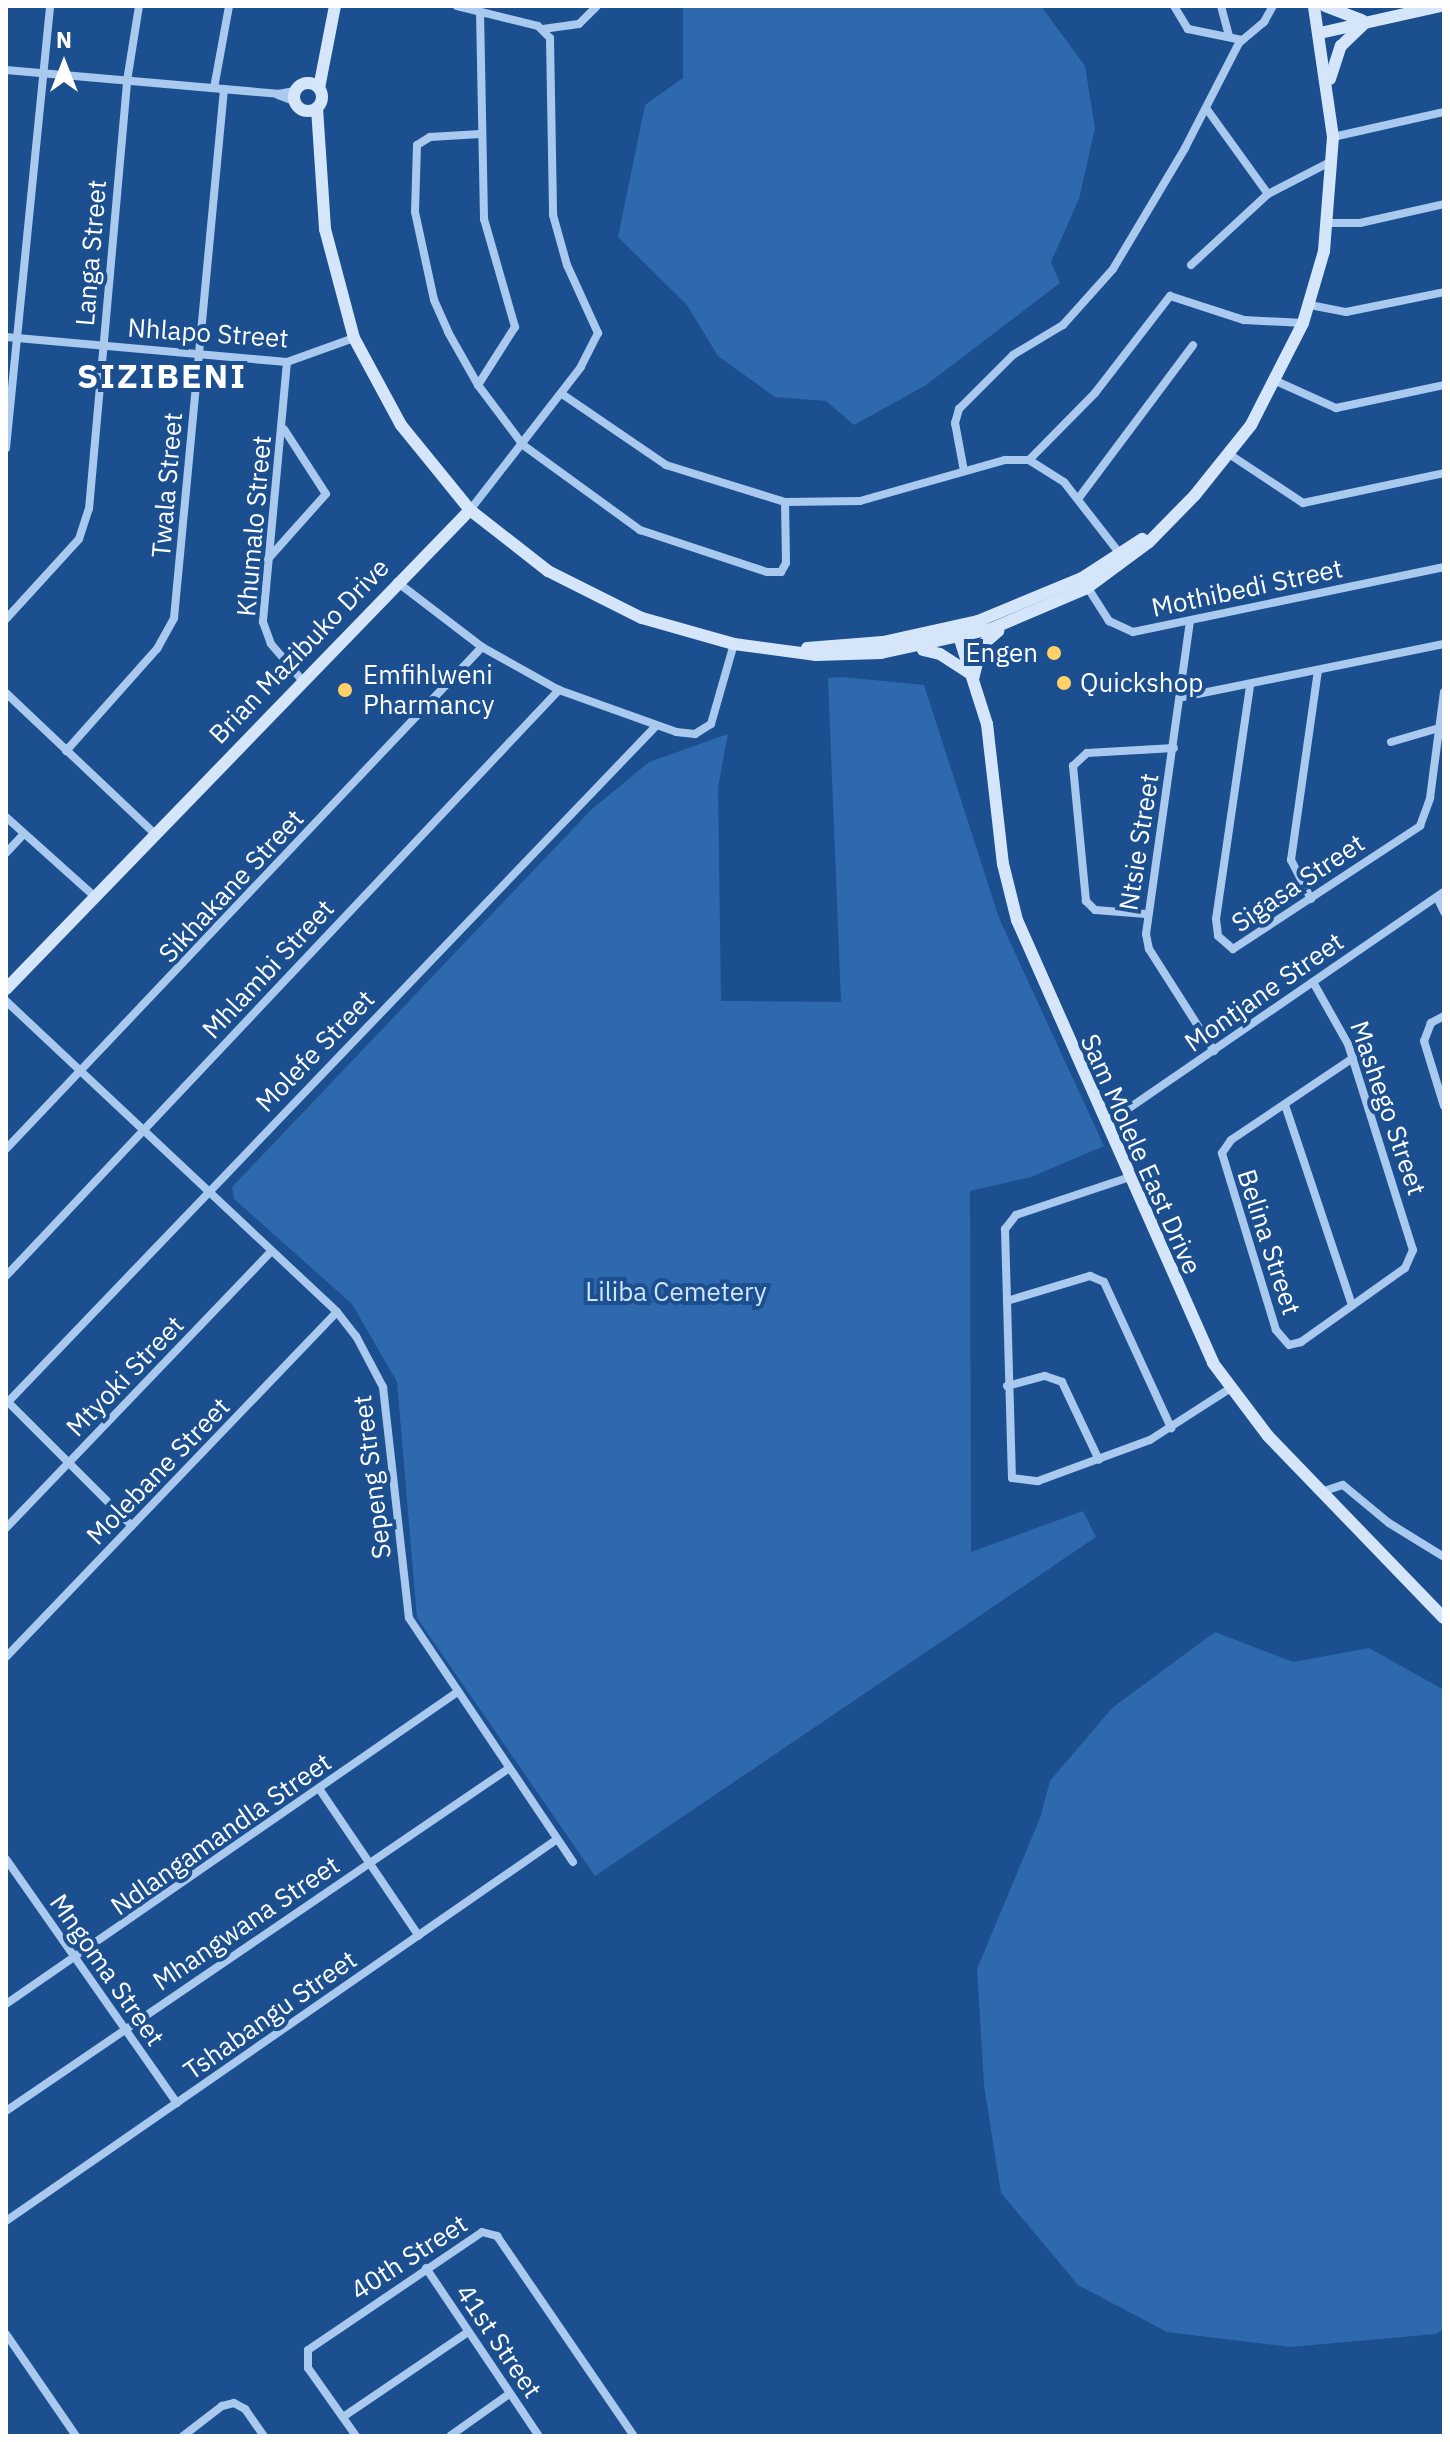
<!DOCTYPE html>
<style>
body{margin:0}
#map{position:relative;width:1450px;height:2442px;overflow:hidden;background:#1b4f8f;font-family:"IBM Plex Sans",sans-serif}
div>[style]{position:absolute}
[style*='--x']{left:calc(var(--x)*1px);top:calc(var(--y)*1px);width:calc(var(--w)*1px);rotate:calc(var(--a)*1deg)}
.green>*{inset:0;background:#2e69ad}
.street>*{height:8px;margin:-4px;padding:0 4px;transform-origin:4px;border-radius:4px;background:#a9c9ee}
.secondary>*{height:12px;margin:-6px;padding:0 6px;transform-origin:6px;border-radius:6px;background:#d6e6fa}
.secondary>.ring{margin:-6px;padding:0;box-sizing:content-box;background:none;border:12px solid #d6e6fa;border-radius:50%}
.dots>*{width:22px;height:22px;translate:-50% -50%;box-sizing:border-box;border:4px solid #1b4f8f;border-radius:50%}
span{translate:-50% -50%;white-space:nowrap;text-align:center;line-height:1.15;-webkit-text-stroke:8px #1b4f8f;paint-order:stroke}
.street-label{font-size:26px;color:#fff}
.poi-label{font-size:26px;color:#fff}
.right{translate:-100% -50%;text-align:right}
.left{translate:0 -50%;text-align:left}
.park-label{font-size:26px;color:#cfe3fa}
.district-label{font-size:34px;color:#fff;font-weight:700;letter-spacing:2px}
.frame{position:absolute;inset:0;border:8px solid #fff;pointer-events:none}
.north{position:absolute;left:24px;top:24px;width:80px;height:80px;-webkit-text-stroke:6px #1b4f8f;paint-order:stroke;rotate:0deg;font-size:22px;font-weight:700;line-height:32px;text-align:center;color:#fff}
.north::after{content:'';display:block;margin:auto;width:28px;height:36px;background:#fff;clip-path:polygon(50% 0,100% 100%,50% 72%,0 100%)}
</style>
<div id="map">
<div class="green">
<i style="clip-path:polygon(683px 6px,1041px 6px,1085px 66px,1095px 128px,1079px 199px,1051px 262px,1060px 283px,926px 385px,854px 425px,826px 401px,775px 397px,718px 356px,687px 305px,618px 237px,645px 105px,683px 78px)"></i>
<i style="clip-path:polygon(842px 677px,924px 685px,999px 918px,1104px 1146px,1031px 1177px,970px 1191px,971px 1552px,1083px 1511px,1096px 1537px,595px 1876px,417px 1618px,397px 1382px,352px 1304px,234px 1199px,232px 1187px,591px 810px,649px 762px,728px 734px,718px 787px,721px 1001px,841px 1002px,828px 678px)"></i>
<i style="clip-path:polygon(1215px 1632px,1293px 1662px,1369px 1648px,1444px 1690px,1444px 2329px,1436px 2334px,1290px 2347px,1167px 2332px,1078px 2285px,1001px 2193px,984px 2085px,977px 1969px,1040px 1818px,1050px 1781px,1112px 1708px)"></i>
</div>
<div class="street">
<i style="--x:457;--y:6;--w:83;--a:13.9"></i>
<i style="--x:538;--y:26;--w:17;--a:45"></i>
<i style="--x:550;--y:38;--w:177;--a:89"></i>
<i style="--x:553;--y:215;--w:52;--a:74.4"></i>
<i style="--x:567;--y:265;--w:75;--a:65.5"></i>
<i style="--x:598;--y:333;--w:38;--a:117"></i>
<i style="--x:581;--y:367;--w:181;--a:127.8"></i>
<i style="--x:1174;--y:6;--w:27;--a:59"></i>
<i style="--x:1188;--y:29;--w:55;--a:11.5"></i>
<i style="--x:1221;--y:6;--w:31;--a:75"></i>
<i style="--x:543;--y:29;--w:36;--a:-8"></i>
<i style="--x:579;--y:24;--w:25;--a:-45"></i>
<i style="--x:6;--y:70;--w:273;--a:5"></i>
<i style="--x:278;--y:94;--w:17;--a:-10"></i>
<i style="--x:214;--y:88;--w:83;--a:-79.6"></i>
<i style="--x:278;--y:95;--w:17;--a:21"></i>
<i style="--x:1206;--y:108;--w:106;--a:54.2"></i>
<i style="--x:480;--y:134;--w:50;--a:176.6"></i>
<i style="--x:430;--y:137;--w:15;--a:148"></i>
<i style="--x:417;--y:145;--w:67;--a:91.7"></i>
<i style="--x:415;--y:212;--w:90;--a:77.8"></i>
<i style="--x:434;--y:300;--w:35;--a:66"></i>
<i style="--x:448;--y:332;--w:61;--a:60.5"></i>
<i style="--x:478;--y:385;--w:75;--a:53.1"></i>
<i style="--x:523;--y:445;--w:145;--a:36"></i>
<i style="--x:640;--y:530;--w:134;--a:18.3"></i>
<i style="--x:767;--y:572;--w:14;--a:0"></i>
<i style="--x:781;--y:572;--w:10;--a:-61"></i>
<i style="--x:786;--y:563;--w:61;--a:-90.9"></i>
<i style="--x:1333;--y:137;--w:114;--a:-12.7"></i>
<i style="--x:1328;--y:223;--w:32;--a:0"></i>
<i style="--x:1360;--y:223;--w:86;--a:-12.7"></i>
<i style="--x:1191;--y:265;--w:105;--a:-42.7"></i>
<i style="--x:1268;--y:194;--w:72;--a:-27.3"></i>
<i style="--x:1310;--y:305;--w:37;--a:11"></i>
<i style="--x:1346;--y:312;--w:100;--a:-11.5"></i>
<i style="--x:6;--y:337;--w:282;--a:5.1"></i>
<i style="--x:287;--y:362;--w:71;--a:-19.7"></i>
<i style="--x:287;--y:362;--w:261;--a:95.3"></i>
<i style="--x:263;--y:622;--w:23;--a:70"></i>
<i style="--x:271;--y:644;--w:48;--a:49.3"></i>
<i style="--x:1276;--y:381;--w:66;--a:24.2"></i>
<i style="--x:1336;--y:408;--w:110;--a:-12"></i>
<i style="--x:478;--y:385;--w:69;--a:-57.5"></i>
<i style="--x:515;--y:327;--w:112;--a:-106"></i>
<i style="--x:484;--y:219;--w:207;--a:-91.1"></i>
<i style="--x:562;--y:394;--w:126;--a:34.3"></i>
<i style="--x:666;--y:465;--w:125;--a:17.3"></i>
<i style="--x:785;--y:502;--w:75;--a:-0.8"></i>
<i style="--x:860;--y:501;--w:151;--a:-15.8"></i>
<i style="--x:1005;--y:460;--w:24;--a:0"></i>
<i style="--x:1029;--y:460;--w:41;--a:32.2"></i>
<i style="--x:1064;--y:482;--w:91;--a:52.1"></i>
<i style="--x:6;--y:448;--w:444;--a:-84.3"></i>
<i style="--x:1229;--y:454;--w:89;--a:33.5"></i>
<i style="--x:1303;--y:503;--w:144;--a:-12"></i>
<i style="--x:1029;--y:460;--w:94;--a:-45.4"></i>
<i style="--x:1095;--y:393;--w:123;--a:-52.3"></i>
<i style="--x:1170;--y:296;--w:78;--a:18"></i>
<i style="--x:1244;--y:320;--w:59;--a:2.9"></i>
<i style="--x:964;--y:471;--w:49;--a:-100.6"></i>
<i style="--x:955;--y:423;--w:15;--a:-74"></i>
<i style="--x:959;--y:409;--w:76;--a:-45"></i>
<i style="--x:1013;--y:355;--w:58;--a:-31"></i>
<i style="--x:1063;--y:325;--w:75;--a:-48.2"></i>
<i style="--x:1113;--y:269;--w:141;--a:-59.2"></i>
<i style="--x:1185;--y:148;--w:118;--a:-62.8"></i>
<i style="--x:1239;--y:43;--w:33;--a:-40"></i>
<i style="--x:1264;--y:22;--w:18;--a:-61"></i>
<i style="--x:1078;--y:499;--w:192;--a:-53.2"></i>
<i style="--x:268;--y:559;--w:87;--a:-48.3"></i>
<i style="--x:326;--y:494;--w:77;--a:-122.9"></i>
<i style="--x:397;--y:582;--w:107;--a:37.4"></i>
<i style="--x:482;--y:647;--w:88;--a:29.2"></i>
<i style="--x:559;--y:690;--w:124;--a:19.7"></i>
<i style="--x:676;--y:732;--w:19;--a:6"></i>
<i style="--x:695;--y:734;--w:19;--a:-32"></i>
<i style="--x:711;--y:724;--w:83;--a:-74"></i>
<i style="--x:1086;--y:585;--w:43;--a:57.4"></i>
<i style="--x:1109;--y:621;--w:26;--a:25"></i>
<i style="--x:1133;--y:632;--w:318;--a:-11.8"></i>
<i style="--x:6;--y:619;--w:108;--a:-47.6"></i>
<i style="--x:79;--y:539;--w:32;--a:-72"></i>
<i style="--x:89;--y:509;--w:430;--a:-84.9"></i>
<i style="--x:127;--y:81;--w:76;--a:-80.9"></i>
<i style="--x:1190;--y:621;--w:316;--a:98"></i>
<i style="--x:1146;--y:934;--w:15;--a:79"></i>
<i style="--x:1149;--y:949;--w:121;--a:57.5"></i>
<i style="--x:1250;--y:686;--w:235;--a:98.3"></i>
<i style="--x:1216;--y:919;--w:17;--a:83"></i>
<i style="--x:1218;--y:936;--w:20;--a:41"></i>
<i style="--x:1233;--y:949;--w:224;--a:-33.3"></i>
<i style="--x:1420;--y:826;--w:30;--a:-70"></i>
<i style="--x:1430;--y:798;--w:107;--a:-82.5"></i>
<i style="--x:6;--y:693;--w:205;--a:43.4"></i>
<i style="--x:1183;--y:697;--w:266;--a:-11.5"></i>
<i style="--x:1391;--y:742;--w:50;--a:-16.3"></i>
<i style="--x:66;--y:751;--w:137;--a:-48.3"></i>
<i style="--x:157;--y:649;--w:35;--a:-61"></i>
<i style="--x:174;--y:618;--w:531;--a:-84.6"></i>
<i style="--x:6;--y:817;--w:118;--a:41.9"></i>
<i style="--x:6;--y:853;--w:26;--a:-47"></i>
<i style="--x:1437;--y:897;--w:17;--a:65"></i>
<i style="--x:1311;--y:899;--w:44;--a:-117.1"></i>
<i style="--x:1291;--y:860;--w:191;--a:-81.9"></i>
<i style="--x:1146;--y:914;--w:51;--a:-175.5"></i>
<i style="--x:1095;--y:910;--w:13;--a:-135"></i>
<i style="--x:1086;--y:901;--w:136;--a:-95.5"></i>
<i style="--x:1073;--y:766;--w:19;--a:-43"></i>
<i style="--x:1087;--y:753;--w:87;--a:-3.3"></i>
<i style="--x:1313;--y:982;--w:71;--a:60.6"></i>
<i style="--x:1348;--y:1044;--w:216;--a:72.5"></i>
<i style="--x:1413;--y:1250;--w:20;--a:114"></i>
<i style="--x:1405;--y:1268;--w:128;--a:144.6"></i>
<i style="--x:1301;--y:1342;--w:12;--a:166"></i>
<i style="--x:1289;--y:1345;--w:20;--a:-131"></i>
<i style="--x:1276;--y:1330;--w:185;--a:-107"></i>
<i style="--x:1222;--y:1153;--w:16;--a:-55"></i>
<i style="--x:1231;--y:1140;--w:147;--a:-33.9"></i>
<i style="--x:6;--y:1001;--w:454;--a:43.2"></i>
<i style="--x:337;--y:1312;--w:31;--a:52"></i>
<i style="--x:356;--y:1336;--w:58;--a:62.1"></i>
<i style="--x:383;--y:1387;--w:232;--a:83.6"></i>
<i style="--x:409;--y:1618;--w:294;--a:56.1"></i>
<i style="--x:1444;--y:1016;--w:15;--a:152"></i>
<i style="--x:1431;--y:1023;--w:19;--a:111"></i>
<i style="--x:1424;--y:1041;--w:68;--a:72.9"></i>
<i style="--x:1285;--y:1105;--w:211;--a:71.5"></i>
<i style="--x:1106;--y:1124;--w:410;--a:-34.5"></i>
<i style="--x:6;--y:1149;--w:692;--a:-46.52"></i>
<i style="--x:1127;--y:1178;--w:117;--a:161.6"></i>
<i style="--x:1016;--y:1215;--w:18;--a:128"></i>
<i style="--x:1005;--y:1229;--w:249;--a:88.4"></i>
<i style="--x:1012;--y:1478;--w:26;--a:7"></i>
<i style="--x:1038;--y:1481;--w:119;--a:-20.1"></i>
<i style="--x:1150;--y:1440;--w:94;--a:-32.8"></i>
<i style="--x:6;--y:1276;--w:806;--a:-46.66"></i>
<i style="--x:1007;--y:1301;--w:87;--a:-16.8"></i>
<i style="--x:1090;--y:1276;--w:15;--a:23"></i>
<i style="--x:1104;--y:1282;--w:161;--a:65.3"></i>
<i style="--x:1007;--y:1386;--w:39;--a:-15"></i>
<i style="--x:1045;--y:1376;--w:18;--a:19"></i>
<i style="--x:1062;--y:1382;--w:86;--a:64.6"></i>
<i style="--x:6;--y:1400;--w:178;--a:45"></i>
<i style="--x:6;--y:1404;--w:938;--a:-46.21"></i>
<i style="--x:1321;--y:1492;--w:23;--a:-18"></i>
<i style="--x:1343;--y:1485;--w:60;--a:39.6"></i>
<i style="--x:1389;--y:1523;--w:65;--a:31.7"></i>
<i style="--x:6;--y:1528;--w:384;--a:-46.2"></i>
<i style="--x:6;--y:1657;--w:478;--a:-46.2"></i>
<i style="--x:320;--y:1790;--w:176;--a:55.9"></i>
<i style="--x:6;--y:1859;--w:298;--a:55"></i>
<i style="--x:6;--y:2004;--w:547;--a:-34.65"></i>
<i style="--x:6;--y:2111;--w:607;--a:-34.27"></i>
<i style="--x:6;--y:2221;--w:669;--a:-34.71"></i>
<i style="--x:426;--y:2268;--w:202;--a:56.1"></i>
<i style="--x:6;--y:2334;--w:124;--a:55.5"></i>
<i style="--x:343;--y:2417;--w:151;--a:-34.2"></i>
<i style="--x:183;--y:2436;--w:49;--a:-37.6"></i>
<i style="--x:222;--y:2406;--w:12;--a:-14"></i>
<i style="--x:234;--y:2403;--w:13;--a:29"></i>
<i style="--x:245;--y:2409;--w:33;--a:55"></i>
<i style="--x:356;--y:2436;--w:83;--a:-125.2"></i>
<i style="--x:308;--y:2368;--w:18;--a:-90"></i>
<i style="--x:308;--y:2350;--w:210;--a:-34.1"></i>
<i style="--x:482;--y:2232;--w:16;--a:15"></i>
<i style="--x:497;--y:2236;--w:242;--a:55.6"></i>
<i style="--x:450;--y:2436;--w:72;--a:-35.4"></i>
</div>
<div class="secondary">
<i style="--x:1325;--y:6;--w:40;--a:21"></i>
<i style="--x:1320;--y:33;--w:124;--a:-12.6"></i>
<i style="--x:1330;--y:79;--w:35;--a:-72"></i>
<i style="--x:1341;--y:46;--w:30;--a:-44"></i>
<i class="ring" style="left:294px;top:83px;width:16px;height:16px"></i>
<i style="--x:319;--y:88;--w:84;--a:-79"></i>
<i style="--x:317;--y:108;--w:121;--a:86.2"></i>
<i style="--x:325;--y:229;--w:113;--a:75.1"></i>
<i style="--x:354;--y:338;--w:99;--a:61.6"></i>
<i style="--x:401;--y:425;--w:109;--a:50.9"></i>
<i style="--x:470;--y:510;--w:99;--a:38"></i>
<i style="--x:548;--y:571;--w:105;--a:26.6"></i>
<i style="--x:642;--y:618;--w:96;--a:15.8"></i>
<i style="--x:734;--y:644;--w:83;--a:7.6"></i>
<i style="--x:816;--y:655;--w:65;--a:-1.8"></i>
<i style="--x:881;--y:653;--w:113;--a:-12.3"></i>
<i style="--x:991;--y:629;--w:104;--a:-23.1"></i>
<i style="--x:1087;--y:588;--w:77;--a:-36.6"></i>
<i style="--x:1149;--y:542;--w:66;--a:-45.6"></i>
<i style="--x:1195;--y:495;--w:90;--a:-51.3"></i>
<i style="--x:1251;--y:425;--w:114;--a:-63"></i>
<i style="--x:1303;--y:323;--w:75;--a:-73.7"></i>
<i style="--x:1324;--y:251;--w:114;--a:-85.5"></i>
<i style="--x:1333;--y:137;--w:132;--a:-98.3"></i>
<i style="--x:956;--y:627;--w:102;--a:72.3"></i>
<i style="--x:987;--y:724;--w:141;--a:83.5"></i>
<i style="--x:1003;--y:864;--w:58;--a:76"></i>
<i style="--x:1017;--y:920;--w:484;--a:66.1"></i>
<i style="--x:1213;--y:1363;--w:91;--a:53"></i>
<i style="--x:1268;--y:1436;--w:253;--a:46"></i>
<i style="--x:807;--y:648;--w:76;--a:-4.5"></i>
<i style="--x:883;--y:642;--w:97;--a:-12.5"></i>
<i style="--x:978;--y:621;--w:113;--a:-22.5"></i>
<i style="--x:1082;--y:578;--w:72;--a:-33"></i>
<i style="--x:923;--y:650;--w:17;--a:13"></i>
<i style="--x:940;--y:654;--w:35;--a:33"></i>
<i style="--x:973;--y:679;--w:34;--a:-76"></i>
<i style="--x:981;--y:646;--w:23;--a:-41"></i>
<i style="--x:6;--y:989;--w:667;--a:-45.91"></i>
</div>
<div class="dots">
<i style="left:1054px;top:653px;background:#ffd166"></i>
<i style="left:1064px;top:683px;background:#ffd166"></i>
<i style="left:345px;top:690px;background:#ffd166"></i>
</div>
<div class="street-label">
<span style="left:91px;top:253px;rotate:-85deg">Langa Street</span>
<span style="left:208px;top:333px;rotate:4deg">Nhlapo Street</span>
<span style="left:167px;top:485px;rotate:-85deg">Twala Street</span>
<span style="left:254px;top:526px;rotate:-85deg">Khumalo Street</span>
<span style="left:1247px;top:588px;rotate:-12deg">Mothibedi Street</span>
<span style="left:299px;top:651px;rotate:-46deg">Brian Mazibuko Drive</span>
<span style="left:1139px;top:842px;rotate:-81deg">Ntsie Street</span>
<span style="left:1298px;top:883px;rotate:-34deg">Sigasa Street</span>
<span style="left:231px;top:886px;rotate:-47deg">Sikhakane Street</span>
<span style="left:268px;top:969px;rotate:-47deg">Mhlambi Street</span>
<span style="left:1264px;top:992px;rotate:-35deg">Montjane Street</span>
<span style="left:315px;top:1051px;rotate:-46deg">Molefe Street</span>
<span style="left:1388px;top:1108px;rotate:71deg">Mashego Street</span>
<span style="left:1141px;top:1154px;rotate:66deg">Sam Molele East Drive</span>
<span style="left:1269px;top:1242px;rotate:72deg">Belina Street</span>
<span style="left:125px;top:1376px;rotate:-46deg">Mtyoki Street</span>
<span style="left:158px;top:1471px;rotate:-46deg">Molebane Street</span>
<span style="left:372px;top:1477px;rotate:-97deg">Sepeng Street</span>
<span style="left:221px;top:1834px;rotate:-35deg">Ndlangamandla Street</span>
<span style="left:246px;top:1923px;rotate:-34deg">Mhangwana Street</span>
<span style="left:107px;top:1970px;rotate:55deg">Mngoma Street</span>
<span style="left:270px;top:2015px;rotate:-35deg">Tshabangu Street</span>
<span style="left:409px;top:2257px;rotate:-33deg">40th Street</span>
<span style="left:499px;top:2341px;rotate:56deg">41st Street</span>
</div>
<div class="poi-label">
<span class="right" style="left:1038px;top:653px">Engen</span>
<span class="left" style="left:363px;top:690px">Emfihlweni<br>Pharmancy</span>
<span class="left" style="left:1080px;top:683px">Quickshop</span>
</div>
<div class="park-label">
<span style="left:676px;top:1292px">Liliba Cemetery</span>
</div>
<div class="district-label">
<span style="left:162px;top:376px">SIZIBENI</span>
</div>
<div class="frame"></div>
<div class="north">N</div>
</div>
